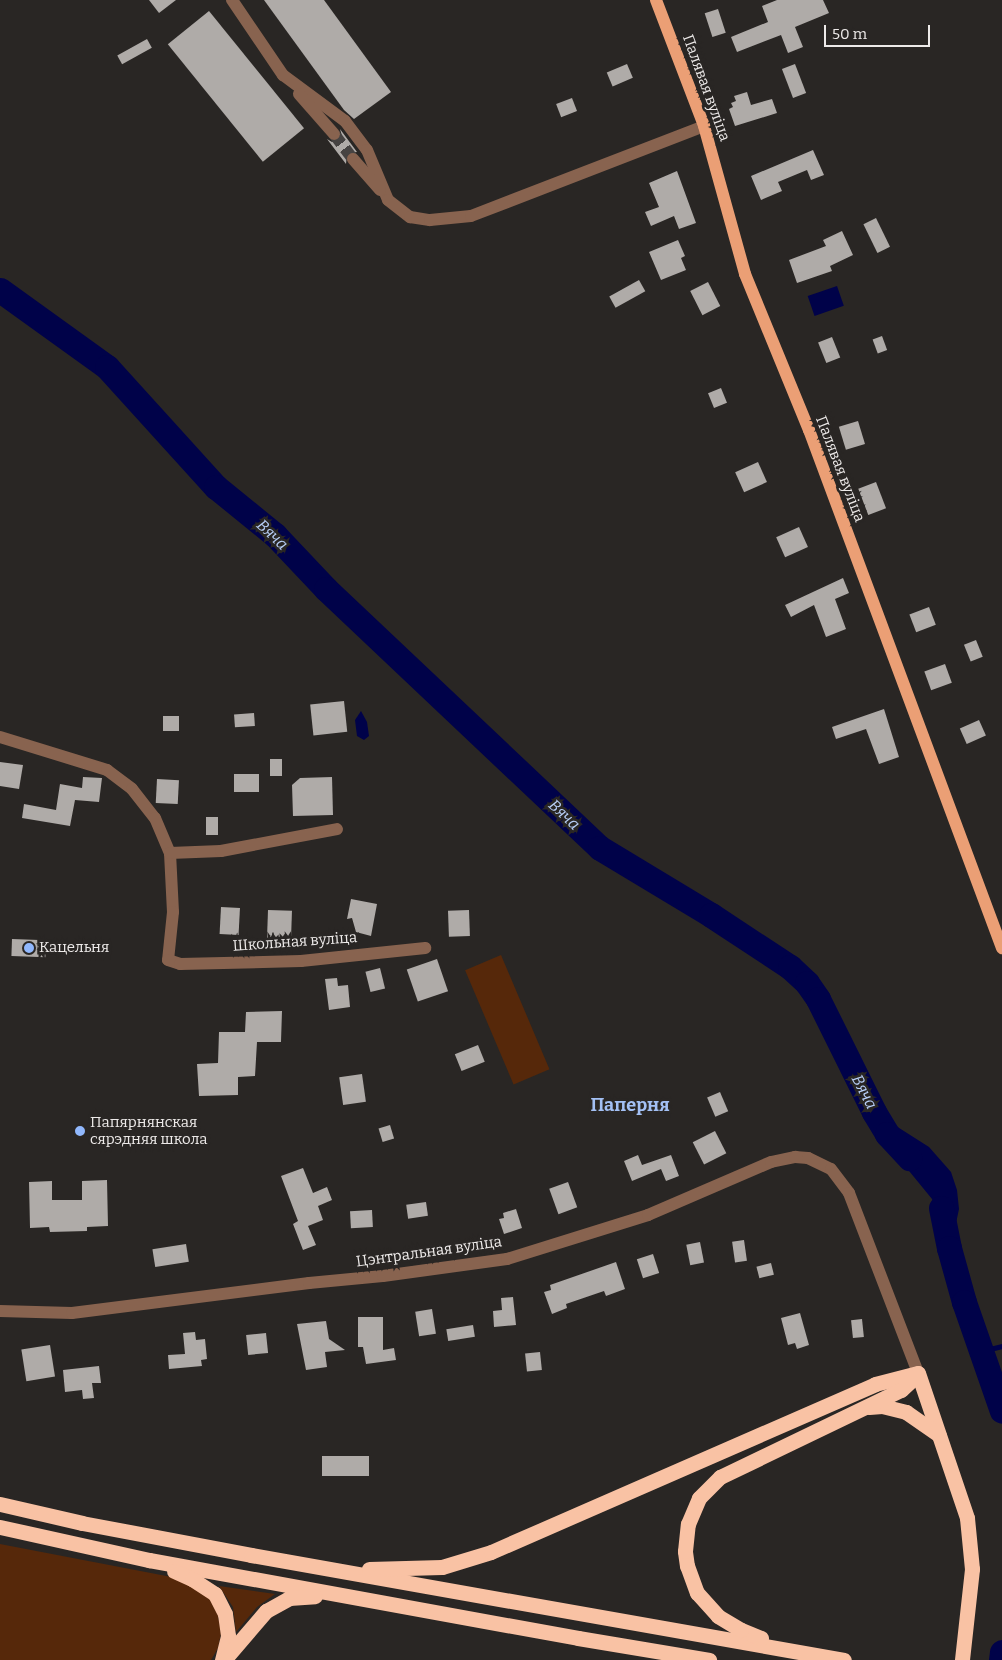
<!DOCTYPE html>
<meta charset="utf-8">
<style>
body{margin:0}
#map{position:relative;width:1002px;height:1660px;overflow:hidden;background:#292624;font-family:Bitter,serif}
div>[style]{position:absolute}
[style*='--x']{left:calc(var(--x)*1px);top:calc(var(--y)*1px);width:calc(var(--w)*1px);rotate:calc(var(--a)*1deg)}
.green>*{inset:0;background:#56280a;transform-origin:0 0}
.water>*{inset:0;background:#000249;transform-origin:0 0}
.stream>*{height:4.5px;margin:-2.25px;padding:0 2.25px;transform-origin:2.25px;border-radius:2.25px;background:#000249}
.river>*{height:25px;margin:-12.5px;padding:0 12.5px;transform-origin:12.5px;border-radius:12.5px;background:#000249}
.building>*{inset:0;background:#afaba8;transform-origin:0 0}
.minor-tunnel>*{height:12px;margin-top:-6px;transform-origin:0;background:repeating-linear-gradient(90deg,#464342 0 12px,transparent 0 18px)}
.minor>*{height:12px;margin:-6px;padding:0 6px;transform-origin:6px;border-radius:6px;background:#88634f}
.major>*{height:12px;margin:-6px;padding:0 6px;transform-origin:6px;border-radius:6px;background:#eb9f75}
.highway>*{height:15px;margin:-7.5px;padding:0 7.5px;transform-origin:7.5px;border-radius:7.5px;background:#f9c2a4}
.dots>*{width:14px;height:14px;translate:-50% -50%;box-sizing:border-box;border:2px solid #292624;border-radius:50%}
span{translate:-50% -50%;white-space:nowrap;text-align:center;line-height:1.15;-webkit-text-stroke:5px #292624;paint-order:stroke}
.street-label{font-size:15px;color:#edeae9}
.poi-label{font-size:15px;color:#edeae9}
.left{translate:0 -50%;text-align:left}
.water-label{font-size:16px;color:#b8cff8;font-style:italic}
.quarter-label{font-size:18px;color:#a3c0f4;font-weight:700}
.scale{position:absolute;left:824px;top:25px;width:106px;height:22px;box-sizing:border-box;border:2px solid #edeae9;border-top:0;padding-left:6px;font-size:15px;line-height:18px;white-space:nowrap;color:#edeae9;-webkit-text-stroke:4px #292624;paint-order:stroke}
</style>
<div id="map">
<div class="green">
<i style="left:501px;top:955px;width:124px;height:39px;rotate:67deg"></i>
<i style="clip-path:polygon(0 1544px,182px 1579px,209px 1596px,216px 1604px,221px 1633px,218px 1648px,211px 1660px,0 1660px)"></i>
<i style="clip-path:polygon(219px 1586px,275px 1594px,257px 1607px,236px 1632px,233px 1607px)"></i>
</div>
<div class="water">
<i style="left:837px;top:286px;width:21px;height:31px;rotate:71deg"></i>
<i style="clip-path:polygon(361px 711px,367px 722px,369px 736px,364px 740px,357px 736px,355px 720px)"></i>
<i style="clip-path:polygon(874px 1112px,929px 1147px,951px 1172px,957px 1190px,959px 1209px,955px 1228px,948px 1241px,932px 1199px,896px 1155px,887px 1134px)"></i>
</div>
<div class="stream">
<i style="--x:982;--y:1351;--w:21;--a:-14"></i>
</div>
<div class="river">
<i style="--x:0;--y:290;--w:132;--a:35.7"></i>
<i style="--x:107;--y:367;--w:162;--a:47.8"></i>
<i style="--x:216;--y:487;--w:76;--a:39.1"></i>
<i style="--x:275;--y:535;--w:74;--a:46.6"></i>
<i style="--x:326;--y:589;--w:377;--a:43.4"></i>
<i style="--x:600;--y:848;--w:130;--a:31.1"></i>
<i style="--x:711;--y:915;--w:95;--a:33.4"></i>
<i style="--x:790;--y:967;--w:23;--a:43"></i>
<i style="--x:807;--y:983;--w:19;--a:55"></i>
<i style="--x:818;--y:999;--w:126;--a:63.6"></i>
<i style="--x:874;--y:1112;--w:26;--a:59"></i>
<i style="--x:887;--y:1134;--w:33;--a:47"></i>
<i style="--x:941;--y:1208;--w:41;--a:78.7"></i>
<i style="--x:949;--y:1248;--w:56;--a:74.5"></i>
<i style="--x:964;--y:1302;--w:115;--a:70.8"></i>
<i style="--x:1001;--y:1660;--w:8;--a:-83"></i>
</div>
<div class="building">
<i style="clip-path:polygon(149px 0,176px 0,159px 13px)"></i>
<i style="clip-path:polygon(264px 0,324px 0,391px 92px,354px 119px,344px 110px)"></i>
<i style="clip-path:polygon(777px 0,823px 0,829px 13px,795px 27px,803px 47px,788px 53px,781px 35px,737px 52px,731px 37px,768px 22px,762px 6px)"></i>
<i style="left:718px;top:9px;width:25px;height:14px;rotate:72deg"></i>
<i style="left:209px;top:11px;width:151px;height:53px;rotate:51deg"></i>
<i style="left:147px;top:39px;width:10px;height:34px;rotate:61deg"></i>
<i style="left:627px;top:64px;width:15px;height:22px;rotate:67deg"></i>
<i style="left:795px;top:64px;width:31px;height:14px;rotate:69deg"></i>
<i style="clip-path:polygon(747px 92px,751px 105px,772px 99px,777px 113px,735px 126px,729px 109px,733px 107px,731px 103px,736px 101px,734px 96px)"></i>
<i style="left:572px;top:98px;width:14px;height:17px;rotate:69deg"></i>
<i style="clip-path:polygon(340px 129px,357px 152px,347px 153px,346px 164px,327px 139px,332px 142px,339px 140px,342px 136px)"></i>
<i style="clip-path:polygon(813px 150px,824px 175px,811px 180px,807px 170px,778px 182px,782px 191px,761px 200px,751px 176px)"></i>
<i style="clip-path:polygon(677px 171px,696px 223px,679px 229px,674px 216px,651px 226px,645px 212px,659px 207px,649px 183px)"></i>
<i style="left:876px;top:218px;width:32px;height:14px;rotate:64deg"></i>
<i style="clip-path:polygon(842px 231px,853px 255px,830px 266px,832px 271px,797px 283px,789px 260px,826px 246px,823px 240px)"></i>
<i style="clip-path:polygon(678px 240px,685px 256px,681px 258px,686px 270px,661px 280px,649px 252px)"></i>
<i style="left:639px;top:280px;width:13px;height:34px;rotate:61deg"></i>
<i style="left:708px;top:282px;width:27px;height:20px;rotate:63deg"></i>
<i style="left:882px;top:336px;width:15px;height:10px;rotate:70deg"></i>
<i style="left:832px;top:337px;width:22px;height:15px;rotate:68deg"></i>
<i style="left:721px;top:388px;width:16px;height:14px;rotate:68deg"></i>
<i style="left:858px;top:421px;width:24px;height:20px;rotate:73deg"></i>
<i style="left:758px;top:462px;width:22px;height:25px;rotate:66deg"></i>
<i style="left:876px;top:482px;width:28px;height:19px;rotate:69deg"></i>
<i style="left:799px;top:527px;width:22px;height:25px;rotate:66deg"></i>
<i style="clip-path:polygon(843px 578px,849px 593px,835px 599px,846px 629px,826px 637px,814px 605px,791px 617px,785px 605px)"></i>
<i style="left:929px;top:607px;width:19px;height:21px;rotate:69deg"></i>
<i style="left:976px;top:640px;width:18px;height:13px;rotate:68deg"></i>
<i style="left:945px;top:664px;width:20px;height:22px;rotate:70deg"></i>
<i style="left:344px;top:701px;width:31px;height:34px;rotate:84deg"></i>
<i style="clip-path:polygon(884px 709px,899px 757px,879px 764px,866px 729px,836px 739px,832px 727px)"></i>
<i style="left:254px;top:713px;width:13px;height:20px;rotate:86deg"></i>
<i style="left:163px;top:716px;width:16px;height:15px"></i>
<i style="left:979px;top:720px;width:17px;height:21px;rotate:66deg"></i>
<i style="left:270px;top:759px;width:12px;height:17px"></i>
<i style="clip-path:polygon(0 762px,23px 765px,19px 789px,0 786px)"></i>
<i style="left:234px;top:774px;width:25px;height:18px"></i>
<i style="clip-path:polygon(83px 777px,102px 778px,99px 802px,75px 800px,70px 826px,22px 818px,24px 804px,56px 810px,60px 784px,82px 788px)"></i>
<i style="clip-path:polygon(332px 777px,333px 815px,293px 816px,292px 785px,300px 778px)"></i>
<i style="left:157px;top:779px;width:22px;height:24px;rotate:3deg"></i>
<i style="left:218px;top:817px;width:18px;height:12px;rotate:90deg"></i>
<i style="clip-path:polygon(351px 899px,377px 904px,371px 936px,356px 932px,352px 918px,347px 919px)"></i>
<i style="left:221px;top:907px;width:19px;height:27px;rotate:3deg"></i>
<i style="left:268px;top:910px;width:24px;height:29px;rotate:2deg"></i>
<i style="left:469px;top:910px;width:26px;height:21px;rotate:88deg"></i>
<i style="left:12px;top:939px;width:34px;height:17px;rotate:2deg"></i>
<i style="left:437px;top:959px;width:34px;height:32px;rotate:71deg"></i>
<i style="left:380px;top:968px;width:21px;height:15px;rotate:76deg"></i>
<i style="clip-path:polygon(337px 978px,338px 986px,348px 985px,350px 1007px,329px 1010px,325px 979px)"></i>
<i style="clip-path:polygon(282px 1011px,281px 1042px,257px 1042px,255px 1076px,238px 1077px,238px 1095px,199px 1096px,197px 1064px,218px 1063px,219px 1032px,245px 1032px,246px 1012px)"></i>
<i style="left:478px;top:1045px;width:18px;height:25px;rotate:68deg"></i>
<i style="left:362px;top:1074px;width:28px;height:23px;rotate:82deg"></i>
<i style="left:720px;top:1092px;width:21px;height:14px;rotate:67deg"></i>
<i style="left:390px;top:1125px;width:14px;height:12px;rotate:73deg"></i>
<i style="left:715px;top:1131px;width:25px;height:25px;rotate:63deg"></i>
<i style="clip-path:polygon(638px 1155px,642px 1165px,671px 1155px,679px 1176px,666px 1181px,661px 1169px,632px 1181px,624px 1161px)"></i>
<i style="clip-path:polygon(303px 1168px,313px 1193px,327px 1187px,332px 1200px,318px 1206px,323px 1220px,308px 1226px,316px 1245px,303px 1250px,293px 1224px,298px 1221px,281px 1176px)"></i>
<i style="clip-path:polygon(107px 1180px,108px 1226px,87px 1227px,87px 1231px,50px 1232px,49px 1227px,30px 1228px,29px 1182px,52px 1181px,52px 1200px,82px 1200px,82px 1181px)"></i>
<i style="left:568px;top:1182px;width:27px;height:20px;rotate:70deg"></i>
<i style="left:426px;top:1202px;width:14px;height:20px;rotate:82deg"></i>
<i style="clip-path:polygon(516px 1209px,522px 1228px,504px 1234px,499px 1219px,504px 1218px,503px 1213px)"></i>
<i style="left:372px;top:1210px;width:17px;height:22px;rotate:87deg"></i>
<i style="left:744px;top:1240px;width:21px;height:12px;rotate:82deg"></i>
<i style="left:700px;top:1242px;width:21px;height:14px;rotate:79deg"></i>
<i style="left:186px;top:1244px;width:18px;height:34px;rotate:81deg"></i>
<i style="left:653px;top:1254px;width:20px;height:17px;rotate:72deg"></i>
<i style="clip-path:polygon(616px 1262px,625px 1289px,606px 1296px,604px 1291px,566px 1304px,567px 1308px,552px 1314px,544px 1292px,551px 1290px,550px 1285px)"></i>
<i style="left:771px;top:1263px;width:12px;height:15px;rotate:76deg"></i>
<i style="clip-path:polygon(513px 1297px,516px 1325px,494px 1327px,493px 1311px,502px 1310px,501px 1298px)"></i>
<i style="left:432px;top:1309px;width:25px;height:17px;rotate:81deg"></i>
<i style="clip-path:polygon(800px 1313px,809px 1345px,797px 1349px,795px 1343px,788px 1345px,781px 1318px)"></i>
<i style="clip-path:polygon(358px 1317px,383px 1317px,383px 1350px,394px 1348px,396px 1360px,366px 1364px,363px 1347px,358px 1347px)"></i>
<i style="left:862px;top:1319px;width:18px;height:11px;rotate:84deg"></i>
<i style="clip-path:polygon(326px 1321px,329px 1339px,345px 1350px,325px 1352px,327px 1367px,306px 1370px,297px 1324px)"></i>
<i style="left:473px;top:1325px;width:12px;height:27px;rotate:81deg"></i>
<i style="clip-path:polygon(195px 1332px,196px 1340px,205px 1339px,207px 1359px,201px 1360px,202px 1366px,169px 1369px,168px 1355px,185px 1354px,183px 1333px)"></i>
<i style="left:266px;top:1333px;width:20px;height:20px;rotate:84deg"></i>
<i style="left:50px;top:1345px;width:32px;height:29px;rotate:81deg"></i>
<i style="left:540px;top:1352px;width:18px;height:15px;rotate:84deg"></i>
<i style="clip-path:polygon(99px 1366px,101px 1383px,92px 1383px,94px 1398px,83px 1399px,82px 1390px,65px 1392px,63px 1370px)"></i>
<i style="left:369px;top:1456px;width:20px;height:47px;rotate:90deg"></i>
</div>
<div class="minor-tunnel">
<i style="--x:334;--y:134;--w:31;--a:53"></i>
</div>
<div class="minor">
<i style="--x:232;--y:0;--w:91;--a:55.8"></i>
<i style="--x:283;--y:75;--w:77;--a:36.6"></i>
<i style="--x:345;--y:121;--w:36;--a:53"></i>
<i style="--x:367;--y:150;--w:54;--a:67.2"></i>
<i style="--x:388;--y:200;--w:28;--a:38"></i>
<i style="--x:410;--y:217;--w:20;--a:9"></i>
<i style="--x:430;--y:220;--w:41;--a:-5.6"></i>
<i style="--x:471;--y:216;--w:250;--a:-21.1"></i>
<i style="--x:299;--y:94;--w:53;--a:48.8"></i>
<i style="--x:353;--y:159;--w:41;--a:48.9"></i>
<i style="--x:0;--y:737;--w:112;--a:17.1"></i>
<i style="--x:107;--y:770;--w:31;--a:37"></i>
<i style="--x:132;--y:789;--w:37;--a:52"></i>
<i style="--x:155;--y:818;--w:38;--a:67"></i>
<i style="--x:170;--y:853;--w:59;--a:87.1"></i>
<i style="--x:173;--y:912;--w:48;--a:95.9"></i>
<i style="--x:168;--y:960;--w:13;--a:18"></i>
<i style="--x:180;--y:964;--w:121;--a:-1.4"></i>
<i style="--x:301;--y:961;--w:125;--a:-6"></i>
<i style="--x:170;--y:853;--w:51;--a:-2.2"></i>
<i style="--x:221;--y:851;--w:118;--a:-10.7"></i>
<i style="--x:0;--y:1311;--w:72;--a:1.6"></i>
<i style="--x:72;--y:1313;--w:239;--a:-7.2"></i>
<i style="--x:309;--y:1283;--w:74;--a:-5.4"></i>
<i style="--x:383;--y:1276;--w:125;--a:-7.8"></i>
<i style="--x:507;--y:1259;--w:148;--a:-17.3"></i>
<i style="--x:648;--y:1215;--w:134;--a:-23.3"></i>
<i style="--x:771;--y:1162;--w:25;--a:-12"></i>
<i style="--x:795;--y:1157;--w:13;--a:4"></i>
<i style="--x:808;--y:1158;--w:25;--a:26"></i>
<i style="--x:831;--y:1169;--w:30;--a:53"></i>
<i style="--x:849;--y:1193;--w:193;--a:69"></i>
</div>
<div class="major">
<i style="--x:656;--y:0;--w:135;--a:69.1"></i>
<i style="--x:704;--y:126;--w:154;--a:74.5"></i>
<i style="--x:745;--y:274;--w:169;--a:67.7"></i>
<i style="--x:809;--y:430;--w:553;--a:69.57"></i>
</div>
<div class="highway">
<i style="--x:918;--y:1373;--w:153;--a:71.3"></i>
<i style="--x:967;--y:1518;--w:51;--a:84.4"></i>
<i style="--x:972;--y:1569;--w:92;--a:96.3"></i>
<i style="--x:869;--y:1407;--w:13;--a:-4"></i>
<i style="--x:882;--y:1406;--w:25;--a:14"></i>
<i style="--x:906;--y:1412;--w:40;--a:34.9"></i>
<i style="--x:0;--y:1504;--w:84;--a:13"></i>
<i style="--x:82;--y:1523;--w:172;--a:10.7"></i>
<i style="--x:251;--y:1555;--w:602;--a:10.04"></i>
<i style="--x:0;--y:1527;--w:153;--a:12.5"></i>
<i style="--x:149;--y:1560;--w:436;--a:10.3"></i>
<i style="--x:578;--y:1638;--w:133;--a:9.5"></i>
<i style="--x:369;--y:1569;--w:73;--a:-1.6"></i>
<i style="--x:442;--y:1567;--w:51;--a:-17"></i>
<i style="--x:491;--y:1552;--w:419;--a:-23.6"></i>
<i style="--x:875;--y:1384;--w:44;--a:-14.3"></i>
<i style="--x:174;--y:1571;--w:20;--a:24"></i>
<i style="--x:192;--y:1579;--w:27;--a:33"></i>
<i style="--x:215;--y:1594;--w:22;--a:63"></i>
<i style="--x:225;--y:1614;--w:22;--a:82"></i>
<i style="--x:228;--y:1636;--w:25;--a:104"></i>
<i style="--x:761;--y:1638;--w:22;--a:-158"></i>
<i style="--x:741;--y:1630;--w:27;--a:-149"></i>
<i style="--x:718;--y:1616;--w:31;--a:-132"></i>
<i style="--x:697;--y:1593;--w:29;--a:-110"></i>
<i style="--x:687;--y:1566;--w:15;--a:-98"></i>
<i style="--x:685;--y:1551;--w:27;--a:-84"></i>
<i style="--x:688;--y:1524;--w:28;--a:-67"></i>
<i style="--x:699;--y:1498;--w:30;--a:-45"></i>
<i style="--x:720;--y:1477;--w:201;--a:-25.7"></i>
<i style="--x:901;--y:1390;--w:22;--a:-43"></i>
<i style="--x:224;--y:1660;--w:65;--a:-49.4"></i>
<i style="--x:266;--y:1611;--w:26;--a:-29"></i>
<i style="--x:289;--y:1598;--w:26;--a:-4"></i>
</div>
<div class="dots">
<i style="left:29px;top:948px;background:#91b8fd"></i>
<i style="left:80px;top:1131px;background:#91b8fd"></i>
</div>
<div class="street-label">
<span style="left:706px;top:88px;rotate:70deg">Палявая вуліца</span>
<span style="left:840px;top:469px;rotate:69deg">Палявая вуліца</span>
<span style="left:295px;top:942px;rotate:-4deg">Школьная вуліца</span>
<span style="left:429px;top:1252px;rotate:-8deg">Цэнтральная вуліца</span>
</div>
<div class="poi-label">
<span class="left" style="left:39px;top:948px">Кацельня</span>
<span class="left" style="left:90px;top:1131px">Папярнянская<br>сярэдняя школа</span>
</div>
<div class="water-label">
<span style="left:272px;top:535px;rotate:43deg">Вяча</span>
<span style="left:564px;top:815px;rotate:43deg">Вяча</span>
<span style="left:864px;top:1092px;rotate:62deg">Вяча</span>
</div>
<div class="quarter-label">
<span style="left:630px;top:1105px">Паперня</span>
</div>
<div class="scale">50 m</div>
</div>
